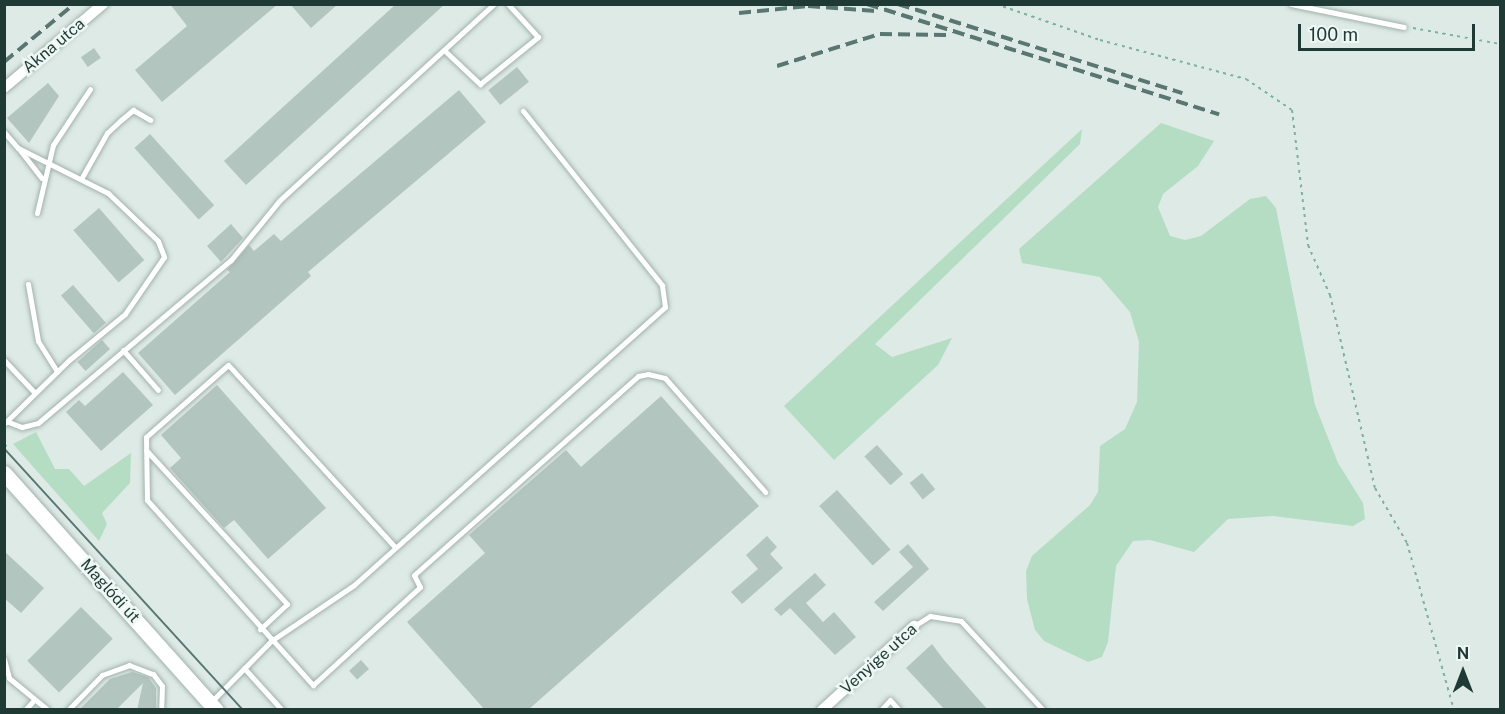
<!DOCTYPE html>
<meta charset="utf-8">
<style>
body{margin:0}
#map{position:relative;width:1505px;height:714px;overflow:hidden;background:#deeae6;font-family:"Public Sans",sans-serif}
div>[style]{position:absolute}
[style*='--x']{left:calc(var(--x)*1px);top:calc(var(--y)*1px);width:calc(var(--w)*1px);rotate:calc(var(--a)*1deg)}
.green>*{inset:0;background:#b5ddc3}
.building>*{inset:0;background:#b3c5bf;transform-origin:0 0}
.path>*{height:2px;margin-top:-1px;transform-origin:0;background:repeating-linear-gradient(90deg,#7dafa3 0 3px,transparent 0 7.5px)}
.roads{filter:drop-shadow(0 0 2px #a1b2ad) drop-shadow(0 0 2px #a1b2ad)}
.lane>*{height:5px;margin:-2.5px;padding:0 2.5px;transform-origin:2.5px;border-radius:2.5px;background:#fff}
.street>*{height:10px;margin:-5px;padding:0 5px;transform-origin:5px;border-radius:5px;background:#fff}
.secondary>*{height:15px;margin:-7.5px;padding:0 7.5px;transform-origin:7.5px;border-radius:7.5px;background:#fff}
.tram>*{height:1.5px;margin:-0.75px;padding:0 0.75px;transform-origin:0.75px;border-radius:0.75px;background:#597671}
.rail>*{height:4px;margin-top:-2px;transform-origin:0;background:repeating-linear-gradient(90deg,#597671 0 12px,transparent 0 18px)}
span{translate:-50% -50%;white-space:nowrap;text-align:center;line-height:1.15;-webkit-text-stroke:5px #eef7f3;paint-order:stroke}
.street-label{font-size:16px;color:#1f3a35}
.frame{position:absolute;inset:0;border:6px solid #1f3a35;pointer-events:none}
.north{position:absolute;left:1433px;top:642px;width:60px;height:60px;-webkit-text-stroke:4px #eef7f3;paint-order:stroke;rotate:0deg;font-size:16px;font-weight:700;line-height:24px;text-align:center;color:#1f3a35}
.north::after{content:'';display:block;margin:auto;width:21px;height:27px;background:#1f3a35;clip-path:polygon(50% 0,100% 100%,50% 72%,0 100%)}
.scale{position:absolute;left:1298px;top:24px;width:177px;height:27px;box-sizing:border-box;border:3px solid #1f3a35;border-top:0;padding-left:8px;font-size:18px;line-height:21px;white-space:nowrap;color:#1f3a35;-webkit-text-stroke:4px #eef7f3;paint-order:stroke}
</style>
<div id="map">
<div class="green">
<i style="clip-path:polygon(1161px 123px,1214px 141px,1198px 166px,1163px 194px,1158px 207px,1170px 236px,1185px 240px,1201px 236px,1250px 199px,1266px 196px,1276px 208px,1315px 405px,1338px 463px,1363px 503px,1365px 519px,1353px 526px,1273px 516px,1228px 519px,1194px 552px,1150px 540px,1133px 541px,1116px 566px,1108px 642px,1102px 657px,1088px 662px,1044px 641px,1035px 630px,1027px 599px,1026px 571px,1032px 556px,1090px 505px,1098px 492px,1100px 446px,1125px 429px,1137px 402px,1139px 342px,1130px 312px,1100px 277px,1022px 263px,1019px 249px)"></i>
<i style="clip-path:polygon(1082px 129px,1080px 144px,875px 344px,892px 357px,952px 338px,938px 365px,834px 460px,784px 406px)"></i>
<i style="clip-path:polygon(36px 432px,55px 469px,69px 469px,84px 486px,131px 453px,130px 483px,102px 513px,107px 524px,99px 541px,13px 444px)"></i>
</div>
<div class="building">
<i style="clip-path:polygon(170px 4px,278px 4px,162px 102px,135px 70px,187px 26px)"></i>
<i style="clip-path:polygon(290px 4px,338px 4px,311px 28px)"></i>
<i style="clip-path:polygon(396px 4px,445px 4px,246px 185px,224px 161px)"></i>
<i style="left:94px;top:48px;width:12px;height:16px;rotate:55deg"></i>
<i style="left:517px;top:67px;width:19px;height:37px;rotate:51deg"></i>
<i style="clip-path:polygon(48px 83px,59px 96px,29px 143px,7px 118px)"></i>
<i style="clip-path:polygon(459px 90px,486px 122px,308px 272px,311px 276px,175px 395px,138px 353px,230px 272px,227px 270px,249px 245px,254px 251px,274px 234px,281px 241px)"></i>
<i style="left:150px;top:134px;width:96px;height:21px;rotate:48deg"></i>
<i style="left:99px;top:208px;width:69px;height:34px;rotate:49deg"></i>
<i style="clip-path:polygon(231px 224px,243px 238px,221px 262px,207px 246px)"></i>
<i style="left:73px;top:285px;width:50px;height:16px;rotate:49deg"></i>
<i style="left:102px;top:340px;width:12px;height:33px;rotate:48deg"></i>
<i style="clip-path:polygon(123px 372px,153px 405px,101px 451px,66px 412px,79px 400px,85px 406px)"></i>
<i style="clip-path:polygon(217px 385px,326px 508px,268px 559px,234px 520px,224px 528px,170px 468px,181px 458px,161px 435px)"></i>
<i style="clip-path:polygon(661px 396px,759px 506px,528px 710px,485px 710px,407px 622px,485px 553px,469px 535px,566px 450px,581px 467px)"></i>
<i style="left:877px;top:445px;width:39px;height:17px;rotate:48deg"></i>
<i style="left:922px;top:473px;width:21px;height:16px;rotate:51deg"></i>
<i style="left:837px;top:490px;width:80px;height:24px;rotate:48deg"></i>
<i style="clip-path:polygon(767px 536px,777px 547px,770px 554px,783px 568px,742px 604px,731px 592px,758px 569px,746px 555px)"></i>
<i style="clip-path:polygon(908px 544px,929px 569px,883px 611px,874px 602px,913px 567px,899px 552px)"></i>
<i style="clip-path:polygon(4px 551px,44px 588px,21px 613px,4px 598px)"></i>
<i style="clip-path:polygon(815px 573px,826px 585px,806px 603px,823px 622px,834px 612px,856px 637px,835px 655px,790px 608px,781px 616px,774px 609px)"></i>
<i style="left:81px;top:607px;width:45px;height:76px;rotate:45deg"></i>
<i style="clip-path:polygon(932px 644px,944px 660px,988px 710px,945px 710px,906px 668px)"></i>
<i style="left:361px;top:660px;width:12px;height:16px;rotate:48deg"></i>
<i style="clip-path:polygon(132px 672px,148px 677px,156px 688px,156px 710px,137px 710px,143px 683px,116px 710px,79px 710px,110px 679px)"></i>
</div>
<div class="path">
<i style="--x:996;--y:4;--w:110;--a:19.1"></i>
<i style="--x:1100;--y:40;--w:151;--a:15"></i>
<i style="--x:1246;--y:79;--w:55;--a:34"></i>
<i style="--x:1292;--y:110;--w:136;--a:83.2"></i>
<i style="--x:1308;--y:245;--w:55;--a:66.3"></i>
<i style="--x:1330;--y:295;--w:198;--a:76.9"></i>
<i style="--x:1375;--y:488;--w:64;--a:59.8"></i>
<i style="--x:1407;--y:543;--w:173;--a:74.3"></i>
<i style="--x:1413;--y:28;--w:88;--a:10.4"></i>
<i style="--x:4;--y:447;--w:4;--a:-34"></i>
</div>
<div class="roads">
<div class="lane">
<i style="--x:1291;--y:4;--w:115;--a:11.5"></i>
<i style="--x:444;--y:50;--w:50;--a:43.4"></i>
<i style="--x:480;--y:84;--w:75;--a:-39"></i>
<i style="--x:538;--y:37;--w:45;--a:-132.3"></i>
<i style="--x:4;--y:132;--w:21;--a:49"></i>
<i style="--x:18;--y:148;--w:101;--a:26.6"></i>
<i style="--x:108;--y:193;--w:69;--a:43.8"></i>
<i style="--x:158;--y:241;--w:17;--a:69"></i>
<i style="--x:164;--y:257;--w:69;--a:124.4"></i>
<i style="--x:125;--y:314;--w:72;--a:140.6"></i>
<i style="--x:69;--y:360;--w:90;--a:135.5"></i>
<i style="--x:19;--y:149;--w:37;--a:52"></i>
<i style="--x:81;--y:179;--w:53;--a:-60.5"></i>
<i style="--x:107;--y:133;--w:19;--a:-43"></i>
<i style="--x:121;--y:120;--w:16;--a:-40"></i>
<i style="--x:133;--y:110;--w:20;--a:30"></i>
<i style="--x:37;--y:213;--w:70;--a:-76.8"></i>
<i style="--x:53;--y:145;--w:67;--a:-56.5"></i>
<i style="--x:28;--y:284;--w:58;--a:80"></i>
<i style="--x:38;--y:341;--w:36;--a:58"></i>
<i style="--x:123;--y:350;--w:53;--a:48.8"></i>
<i style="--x:4;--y:360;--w:45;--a:46.8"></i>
<i style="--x:6;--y:421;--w:17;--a:21"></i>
<i style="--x:22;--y:427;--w:16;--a:-14"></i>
<i style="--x:38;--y:423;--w:253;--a:-40.2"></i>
<i style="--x:231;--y:260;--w:77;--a:-50.8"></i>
<i style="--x:280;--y:200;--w:290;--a:-42.5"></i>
<i style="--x:146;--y:450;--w:209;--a:47.5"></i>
<i style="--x:287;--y:604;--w:37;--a:137"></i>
<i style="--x:395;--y:547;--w:247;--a:-132.5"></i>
<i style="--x:228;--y:365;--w:109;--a:138.7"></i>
<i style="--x:146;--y:437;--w:63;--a:89.1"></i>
<i style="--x:147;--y:500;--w:249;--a:48.1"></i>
<i style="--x:313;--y:685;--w:145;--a:-42.5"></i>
<i style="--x:420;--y:587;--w:13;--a:-117"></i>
<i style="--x:414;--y:575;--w:300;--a:-41.6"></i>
<i style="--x:638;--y:376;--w:10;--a:-11"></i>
<i style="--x:648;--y:374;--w:17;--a:13"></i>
<i style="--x:665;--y:378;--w:152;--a:48.7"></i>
<i style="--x:914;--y:626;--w:19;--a:-32"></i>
<i style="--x:930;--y:616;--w:31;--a:9"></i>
<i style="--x:961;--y:621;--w:121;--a:47.3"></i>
<i style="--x:4;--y:659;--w:20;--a:75"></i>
<i style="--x:9;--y:678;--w:50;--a:39.4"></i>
<i style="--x:244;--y:668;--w:57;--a:47.9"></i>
<i style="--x:211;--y:702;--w:86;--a:-45.5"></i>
<i style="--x:271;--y:641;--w:100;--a:-34"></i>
<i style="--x:354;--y:585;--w:417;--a:-41.8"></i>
<i style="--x:665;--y:307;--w:22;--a:-98"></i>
<i style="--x:662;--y:285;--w:223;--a:-128.6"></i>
<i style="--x:25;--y:710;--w:12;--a:-48"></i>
<i style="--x:68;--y:710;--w:49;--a:-45.8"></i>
<i style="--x:102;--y:675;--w:29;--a:-20"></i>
<i style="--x:129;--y:665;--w:26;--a:21"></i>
<i style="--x:153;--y:674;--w:15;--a:53"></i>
<i style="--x:162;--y:686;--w:24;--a:92"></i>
<i style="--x:881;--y:710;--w:13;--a:-48"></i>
<i style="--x:890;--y:700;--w:13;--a:48"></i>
</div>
<div class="street">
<i style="--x:4;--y:88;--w:130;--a:-40.3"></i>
<i style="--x:822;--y:710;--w:125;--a:-42.4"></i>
</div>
<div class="secondary">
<i style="--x:4;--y:473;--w:318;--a:48.2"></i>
</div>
</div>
<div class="tram">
<i style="--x:4;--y:448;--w:355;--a:47.6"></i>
</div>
<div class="rail">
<i style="--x:867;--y:4;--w:369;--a:17.4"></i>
<i style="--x:898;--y:4;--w:298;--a:17.4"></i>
<i style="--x:739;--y:13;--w:69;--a:-5.8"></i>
<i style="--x:808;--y:6;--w:68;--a:4.2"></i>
<i style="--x:4;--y:62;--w:91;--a:-39.6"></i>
<i style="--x:777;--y:66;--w:108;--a:-17.3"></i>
<i style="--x:880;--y:34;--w:66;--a:0.9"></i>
</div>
<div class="street-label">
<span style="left:54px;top:46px;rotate:-40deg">Akna utca</span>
<span style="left:110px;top:591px;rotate:48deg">Maglódi út</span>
<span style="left:879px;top:659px;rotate:-42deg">Venyige utca</span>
</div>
<div class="frame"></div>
<div class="north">N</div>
<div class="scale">100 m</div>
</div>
